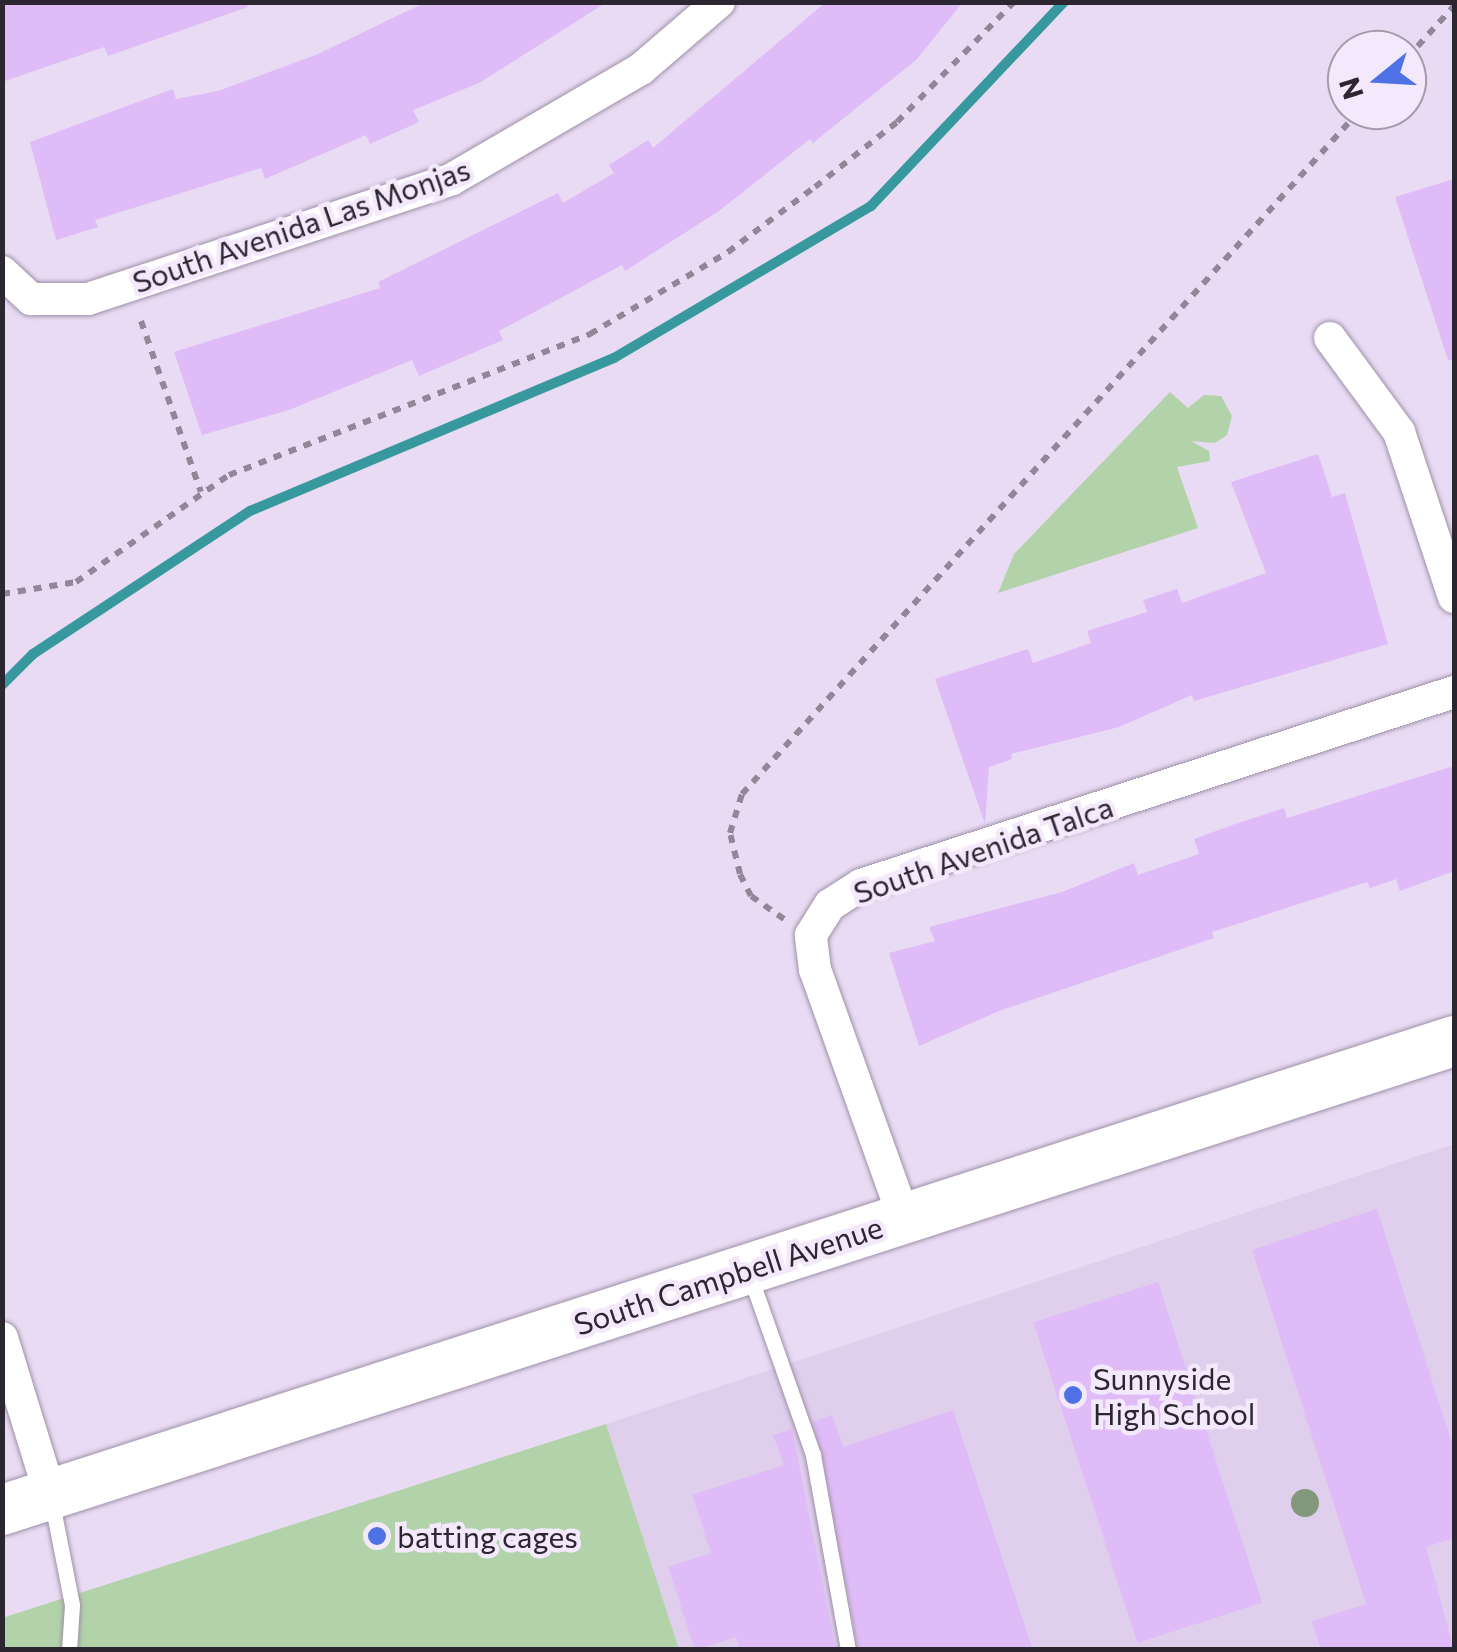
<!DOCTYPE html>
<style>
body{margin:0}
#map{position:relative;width:1457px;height:1652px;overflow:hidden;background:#e9dbf3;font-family:Commissioner,sans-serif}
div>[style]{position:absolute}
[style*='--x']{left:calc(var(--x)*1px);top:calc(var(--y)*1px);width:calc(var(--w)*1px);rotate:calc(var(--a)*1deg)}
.built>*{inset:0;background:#e0ceed}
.green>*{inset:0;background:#b2d3a9}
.stream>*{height:10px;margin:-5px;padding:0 5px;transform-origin:5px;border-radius:5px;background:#37989e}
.building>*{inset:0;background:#dfbcf7;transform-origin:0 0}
.path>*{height:6px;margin-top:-3px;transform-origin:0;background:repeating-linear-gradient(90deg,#918798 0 8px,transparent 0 16px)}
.roads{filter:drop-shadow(0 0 2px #9e91a7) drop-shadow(0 0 2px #9e91a7)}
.lane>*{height:15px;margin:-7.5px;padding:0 7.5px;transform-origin:7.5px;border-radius:7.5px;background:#fff}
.street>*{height:32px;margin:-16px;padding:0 16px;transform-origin:16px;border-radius:16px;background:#fff}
.primary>*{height:50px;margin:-25px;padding:0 25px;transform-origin:25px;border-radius:25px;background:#fff}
.trees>*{width:28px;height:28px;margin:-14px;border-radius:50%;background:#81987b}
.dots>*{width:28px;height:28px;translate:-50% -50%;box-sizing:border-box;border:5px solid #f4e9fc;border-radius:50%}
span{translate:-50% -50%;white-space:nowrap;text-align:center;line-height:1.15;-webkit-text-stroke:9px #f4e9fc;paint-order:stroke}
.street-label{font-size:30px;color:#2b262f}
.poi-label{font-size:30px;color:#2b262f}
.left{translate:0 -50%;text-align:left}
.frame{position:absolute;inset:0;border:5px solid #2b262f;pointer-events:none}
.north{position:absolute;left:1327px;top:30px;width:100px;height:100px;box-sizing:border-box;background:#f4e9fc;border:2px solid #a49baa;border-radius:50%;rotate:252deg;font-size:28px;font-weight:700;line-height:40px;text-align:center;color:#2b262f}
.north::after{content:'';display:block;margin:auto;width:35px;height:45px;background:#4e72e6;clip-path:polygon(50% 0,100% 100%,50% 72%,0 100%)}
</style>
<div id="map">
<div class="built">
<i style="clip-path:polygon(1454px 1144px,1454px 1649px,679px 1649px,606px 1424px)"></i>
</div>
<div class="green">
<i style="clip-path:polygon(1170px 392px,1188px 408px,1204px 395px,1221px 396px,1232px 416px,1227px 435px,1215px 443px,1191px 441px,1209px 451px,1210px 461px,1177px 467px,1198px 528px,998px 593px,1014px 554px)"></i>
<i style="clip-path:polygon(606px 1424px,679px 1649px,3px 1650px,2px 1618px)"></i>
</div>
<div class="stream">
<i style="--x:2;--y:685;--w:44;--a:-45"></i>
<i style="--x:33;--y:654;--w:260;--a:-33.4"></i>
<i style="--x:250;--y:511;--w:395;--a:-22.8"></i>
<i style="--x:614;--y:358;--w:299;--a:-30.6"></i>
<i style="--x:871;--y:206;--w:281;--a:-46.6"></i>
</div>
<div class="building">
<i style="clip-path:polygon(2px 2px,247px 2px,248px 7px,108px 56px,104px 47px,2px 82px)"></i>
<i style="clip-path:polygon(426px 2px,607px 2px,479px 83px,413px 110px,419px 122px,370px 144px,366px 135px,265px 179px,261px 168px,95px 220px,98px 227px,56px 240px,30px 142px,173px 89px,176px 99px,218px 91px,318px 54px)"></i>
<i style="clip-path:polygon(826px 2px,963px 2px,916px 60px,813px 143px,810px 139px,719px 211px,625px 271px,622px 265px,499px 331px,503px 340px,419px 376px,412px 360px,289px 410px,202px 435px,174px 352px,380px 288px,378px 282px,558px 193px,563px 203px,614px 173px,609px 165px,648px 140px,653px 148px)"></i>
<i style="clip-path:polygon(1454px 179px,1454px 359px,1448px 360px,1395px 197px)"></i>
<i style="clip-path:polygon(1318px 454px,1332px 497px,1345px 493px,1388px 644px,1194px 701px,1192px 695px,1119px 727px,1011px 754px,1012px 759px,989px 767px,985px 824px,935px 679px,1028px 649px,1033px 663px,1091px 643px,1087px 631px,1147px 612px,1143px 600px,1177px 589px,1182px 603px,1266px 573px,1231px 482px)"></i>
<i style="clip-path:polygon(1454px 766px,1454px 871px,1400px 891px,1396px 879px,1370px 888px,1367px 882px,1212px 932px,1214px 938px,999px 1011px,919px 1046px,889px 953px,935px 941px,929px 927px,1062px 892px,1134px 863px,1138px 875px,1199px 854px,1194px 839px,1238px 823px,1284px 808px,1287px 818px)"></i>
<i style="clip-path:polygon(1377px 1209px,1454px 1449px,1454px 1538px,1426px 1547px,1454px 1650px,1321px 1650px,1312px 1621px,1366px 1604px,1252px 1250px)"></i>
<i style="left:1158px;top:1282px;width:337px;height:131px;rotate:72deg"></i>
<i style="clip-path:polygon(953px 1410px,1033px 1650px,859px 1650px,813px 1422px,832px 1415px,843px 1447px)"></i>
<i style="clip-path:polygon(792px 1429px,836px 1650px,740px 1650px,736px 1637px,695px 1650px,668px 1567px,711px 1553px,692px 1495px,784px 1465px,773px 1435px)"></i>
</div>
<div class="path">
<i style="--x:1407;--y:58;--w:70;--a:-47.9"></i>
<i style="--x:141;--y:321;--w:181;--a:70.7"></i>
<i style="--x:2;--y:594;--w:75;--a:-9.2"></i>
<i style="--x:76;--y:582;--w:187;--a:-35"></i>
<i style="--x:229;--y:475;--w:388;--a:-21.3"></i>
<i style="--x:590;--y:334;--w:161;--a:-30.7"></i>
<i style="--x:728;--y:252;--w:109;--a:-36.8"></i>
<i style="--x:815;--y:187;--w:105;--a:-38.4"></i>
<i style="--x:897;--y:122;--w:168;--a:-45.7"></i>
<i style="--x:784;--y:919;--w:40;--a:-145.1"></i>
<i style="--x:751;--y:896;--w:25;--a:-117"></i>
<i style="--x:740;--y:874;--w:42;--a:-103.7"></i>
<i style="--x:730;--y:833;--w:41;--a:-72.9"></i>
<i style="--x:742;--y:794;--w:922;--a:-47.9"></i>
</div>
<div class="roads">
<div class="lane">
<i style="--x:749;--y:1273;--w:193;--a:70.6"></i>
<i style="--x:813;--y:1455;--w:198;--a:79.8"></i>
<i style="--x:52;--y:1503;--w:104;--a:78.9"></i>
<i style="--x:72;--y:1605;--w:45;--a:93.8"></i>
</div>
<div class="street">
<i style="--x:2;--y:272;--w:40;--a:43"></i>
<i style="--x:31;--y:299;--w:57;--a:0"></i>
<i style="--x:88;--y:299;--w:383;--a:-18.2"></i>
<i style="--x:452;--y:179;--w:219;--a:-30.2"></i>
<i style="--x:641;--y:69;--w:103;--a:-40.7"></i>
<i style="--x:1330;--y:338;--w:117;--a:53.7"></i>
<i style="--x:1399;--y:432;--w:174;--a:71.6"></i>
<i style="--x:904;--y:1218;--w:263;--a:-109.7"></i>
<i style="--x:815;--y:970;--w:35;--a:-97"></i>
<i style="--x:811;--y:935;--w:36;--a:-58"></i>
<i style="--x:830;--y:905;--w:37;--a:-33"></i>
<i style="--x:861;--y:885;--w:624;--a:-18.03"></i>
<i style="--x:2;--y:1338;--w:163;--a:72.9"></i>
</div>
<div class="primary">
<i style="--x:2;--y:1510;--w:1526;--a:-17.9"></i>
</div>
</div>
<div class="trees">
<i style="left:1305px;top:1503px"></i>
</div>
<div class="dots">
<i style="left:1073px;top:1395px;background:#4e72e6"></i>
<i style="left:377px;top:1536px;background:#4e72e6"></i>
</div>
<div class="street-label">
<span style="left:301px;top:225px;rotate:-19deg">South Avenida Las Monjas</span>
<span style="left:983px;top:849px;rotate:-19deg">South Avenida Talca</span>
<span style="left:728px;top:1275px;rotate:-18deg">South Campbell Avenue</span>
</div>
<div class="poi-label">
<span class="left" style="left:1093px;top:1395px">Sunnyside<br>High School</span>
<span class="left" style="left:397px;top:1536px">batting cages</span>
</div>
<div class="frame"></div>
<div class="north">N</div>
</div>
